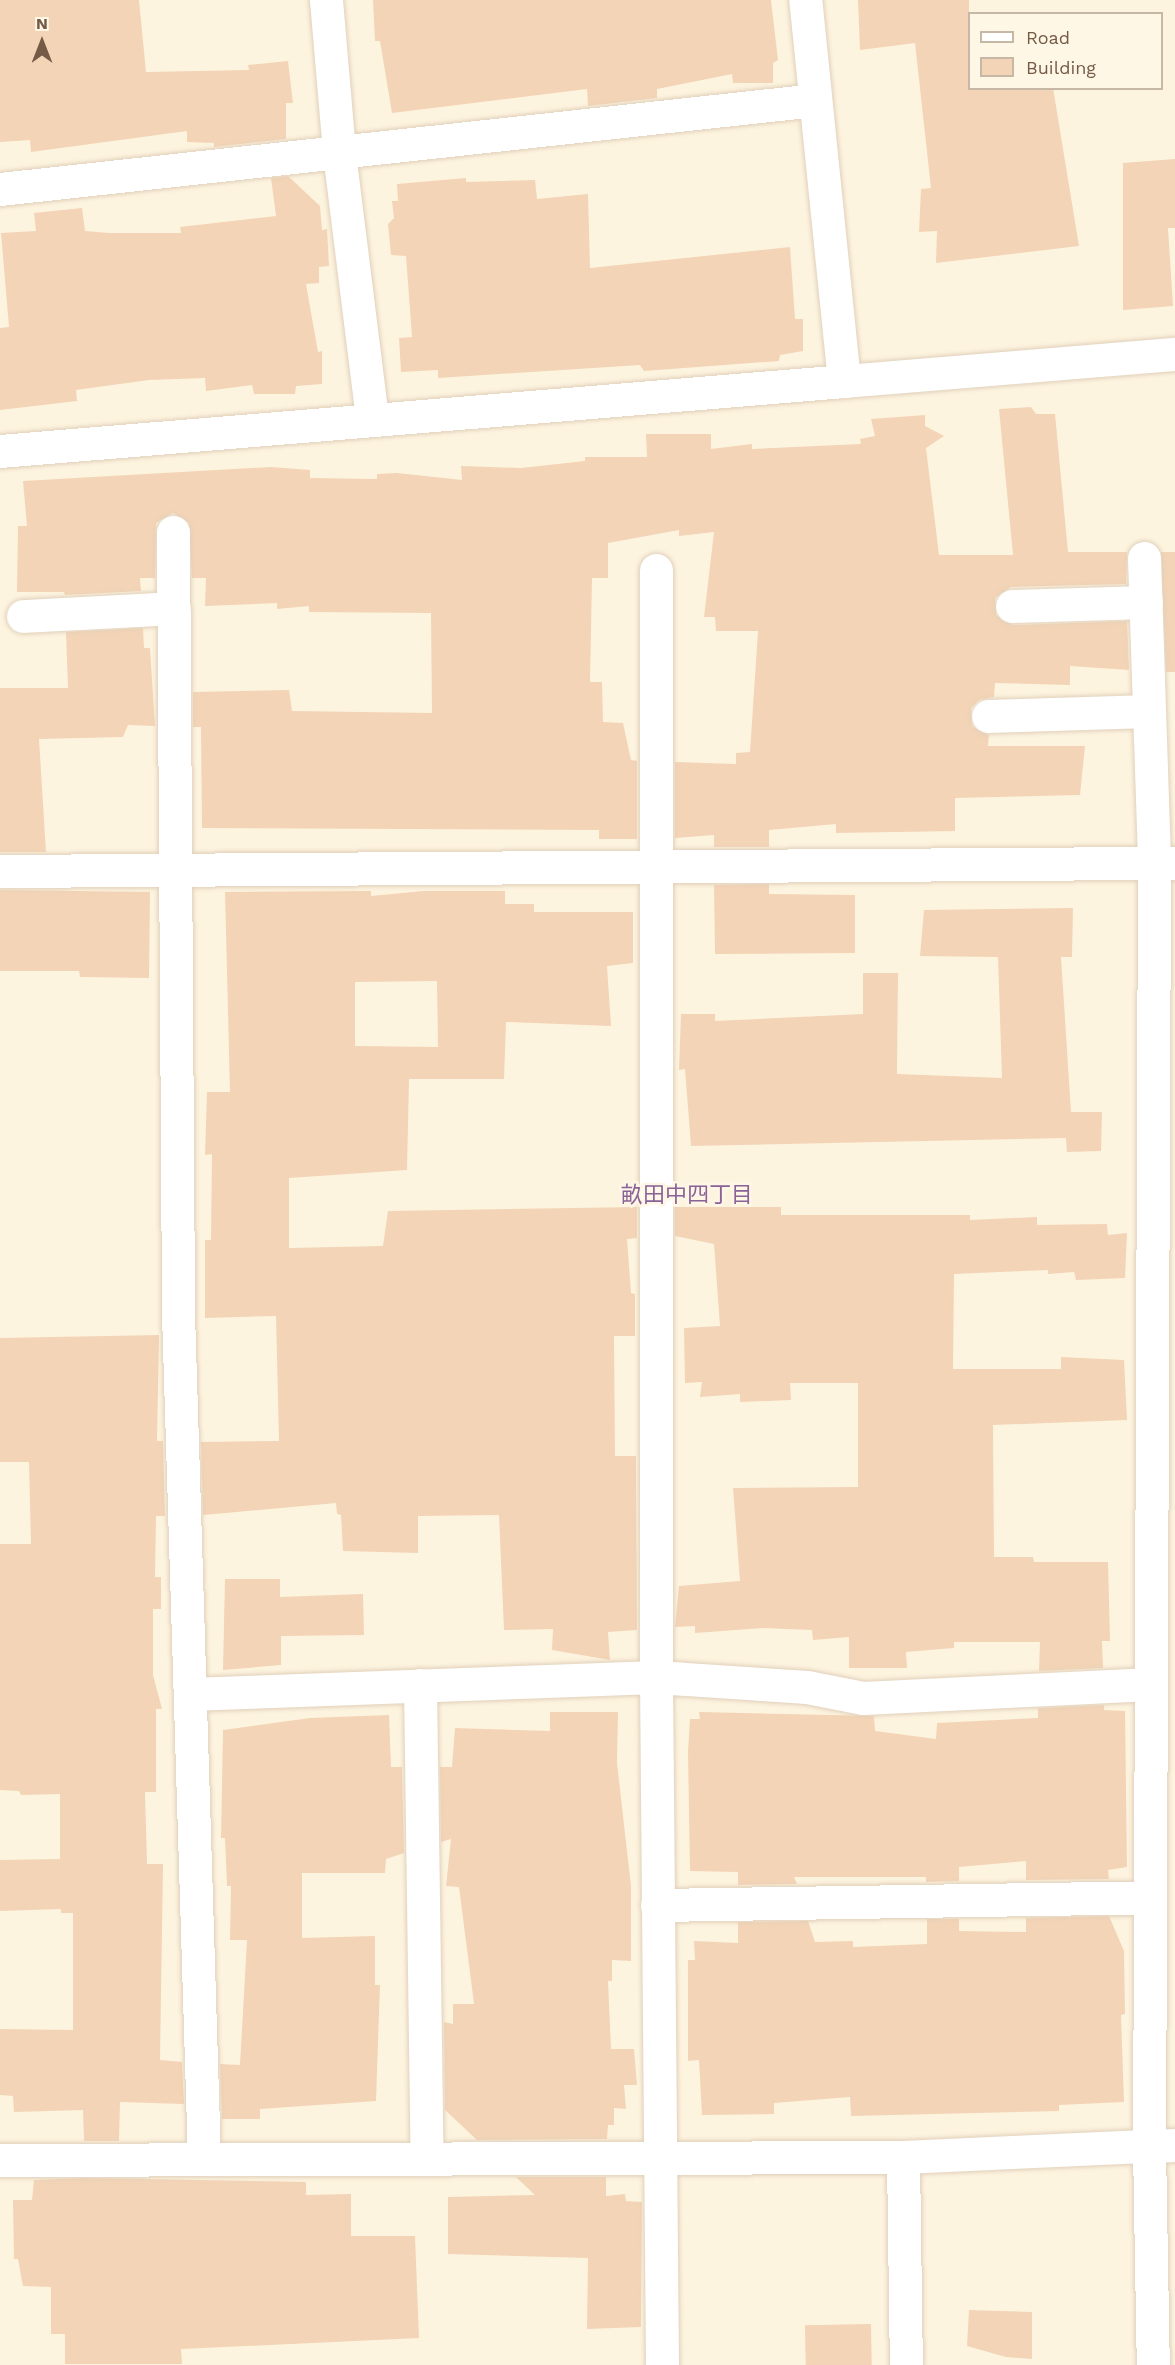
<!DOCTYPE html>
<meta charset="utf-8">
<style>
body{margin:0}
#map{position:relative;width:1175px;height:2365px;overflow:hidden;background:#fdf4df;font-family:"Work Sans","Noto Sans JP",sans-serif}
div>[style]{position:absolute}
[style*='--x']{left:calc(var(--x)*1px);top:calc(var(--y)*1px);width:calc(var(--w)*1px);rotate:calc(var(--a)*1deg)}
.building>*{inset:0;background:#f3d4b6;transform-origin:0 0}
.roads{filter:drop-shadow(0 0 2px #e1d0bb) drop-shadow(0 0 2px #e1d0bb)}
.minor>*{height:33px;margin:-16.5px;padding:0 16.5px;transform-origin:16.5px;border-radius:16.5px;background:#fff}
span{translate:-50% -50%;white-space:nowrap;text-align:center;line-height:1.15;-webkit-text-stroke:5px #fff7e6;paint-order:stroke}
.neighbourhood-label{font-size:22px;color:#8a6297}
.legend{position:absolute;left:968px;top:12px;width:195px;height:78px;box-sizing:border-box;background:#fff7e6;border:2px solid #c7b8a6;margin:0;padding:8px 10px;list-style:none;font-size:18px;color:#745a47}
.legend li{display:flex;align-items:center;gap:12px;height:30px}
.legend b{width:30px;border:2px solid #c7b8a6}
.north{position:absolute;left:12px;top:12px;width:60px;height:60px;-webkit-text-stroke:4px #fff7e6;paint-order:stroke;rotate:0deg;font-size:16px;font-weight:700;line-height:24px;text-align:center;color:#745a47}
.north::after{content:'';display:block;margin:auto;width:21px;height:27px;background:#745a47;clip-path:polygon(50% 0,100% 100%,50% 72%,0 100%)}
</style>
<div id="map">
<div class="building">
<i style="clip-path:polygon(0 0,139px 0,146px 72px,249px 70px,248px 65px,288px 61px,293px 103px,286px 103px,286px 139px,214px 147px,214px 143px,187px 142px,187px 131px,31px 152px,30px 140px,0 142px)"></i>
<i style="clip-path:polygon(373px 0,771px 0,778px 60px,773px 63px,773px 83px,733px 83px,732px 74px,657px 89px,657px 98px,588px 106px,587px 89px,392px 113px,380px 41px,375px 41px)"></i>
<i style="clip-path:polygon(858px 0,969px 0,969px 88px,1053px 88px,1079px 246px,936px 263px,937px 231px,919px 232px,921px 189px,931px 188px,915px 43px,860px 50px)"></i>
<i style="clip-path:polygon(1175px 159px,1175px 228px,1168px 228px,1173px 306px,1123px 310px,1123px 163px)"></i>
<i style="clip-path:polygon(288px 176px,320px 206px,322px 230px,327px 229px,329px 266px,319px 267px,319px 283px,306px 284px,318px 352px,322px 351px,322px 384px,296px 386px,295px 394px,254px 394px,252px 385px,206px 391px,205px 378px,149px 380px,76px 390px,77px 401px,0 410px,0 328px,9px 327px,1px 233px,36px 231px,34px 213px,82px 208px,85px 231px,109px 233px,181px 233px,180px 227px,276px 216px,271px 178px)"></i>
<i style="clip-path:polygon(466px 178px,466px 182px,535px 180px,537px 199px,588px 194px,590px 268px,790px 247px,795px 319px,803px 319px,803px 351px,780px 355px,779px 361px,644px 371px,640px 365px,438px 378px,438px 370px,401px 372px,399px 338px,412px 337px,406px 256px,391px 255px,388px 224px,394px 218px,392px 201px,398px 201px,397px 184px)"></i>
<i style="clip-path:polygon(1031px 407px,1036px 414px,1055px 414px,1068px 552px,1127px 552px,1126px 584px,1011px 587px,995px 598px,996px 615px,1013px 625px,1127px 621px,1129px 670px,1070px 666px,1070px 685px,995px 683px,994px 697px,979px 700px,971px 708px,972px 726px,989px 735px,988px 746px,1085px 746px,1080px 795px,955px 798px,955px 831px,836px 833px,836px 824px,769px 830px,769px 847px,714px 847px,714px 835px,675px 838px,675px 762px,736px 764px,736px 753px,750px 752px,758px 631px,716px 631px,715px 617px,704px 617px,714px 532px,679px 536px,679px 530px,608px 543px,608px 578px,592px 578px,590px 682px,602px 682px,603px 722px,623px 723px,631px 760px,637px 761px,637px 839px,599px 839px,599px 830px,202px 828px,201px 727px,193px 727px,193px 692px,289px 690px,292px 711px,432px 713px,431px 613px,309px 612px,309px 606px,277px 609px,277px 603px,205px 606px,206px 578px,192px 578px,189px 523px,173px 513px,156px 523px,155px 578px,140px 578px,141px 591px,65px 595px,64px 592px,17px 592px,18px 526px,27px 526px,23px 481px,271px 467px,310px 470px,310px 478px,377px 479px,377px 474px,397px 473px,462px 480px,461px 466px,521px 468px,585px 461px,585px 457px,647px 457px,646px 434px,711px 434px,711px 449px,752px 444px,752px 449px,861px 444px,860px 439px,875px 436px,871px 419px,925px 415px,925px 426px,944px 436px,926px 448px,939px 555px,1013px 555px,999px 409px)"></i>
<i style="clip-path:polygon(1161px 552px,1175px 552px,1175px 672px,1166px 672px)"></i>
<i style="clip-path:polygon(143px 628px,144px 648px,150px 648px,155px 726px,128px 725px,123px 737px,39px 739px,46px 852px,0 852px,0 688px,68px 688px,66px 632px)"></i>
<i style="clip-path:polygon(769px 884px,769px 894px,855px 895px,855px 953px,715px 954px,714px 885px)"></i>
<i style="clip-path:polygon(0 890px,150px 892px,149px 978px,80px 977px,79px 971px,0 971px)"></i>
<i style="clip-path:polygon(evenodd,371px 891px,371px 896px,424px 891px,505px 891px,505px 904px,534px 904px,534px 912px,633px 912px,633px 963px,607px 966px,611px 1026px,506px 1022px,504px 1079px,409px 1079px,407px 1170px,289px 1178px,289px 1248px,383px 1246px,388px 1211px,637px 1207px,637px 1238px,627px 1239px,631px 1293px,635px 1294px,635px 1336px,614px 1336px,615px 1456px,636px 1456px,637px 1630px,608px 1632px,610px 1660px,552px 1650px,553px 1629px,504px 1630px,499px 1515px,418px 1516px,418px 1553px,343px 1551px,341px 1515px,337px 1514px,336px 1503px,203px 1515px,201px 1442px,279px 1441px,276px 1316px,205px 1318px,205px 1240px,211px 1240px,212px 1154px,205px 1155px,207px 1092px,230px 1092px,225px 892px,371px 891px,437px 981px,438px 1047px,355px 1046px,355px 982px,437px 981px)"></i>
<i style="clip-path:polygon(1073px 908px,1072px 957px,1061px 957px,1071px 1112px,1102px 1112px,1101px 1151px,1067px 1152px,1066px 1138px,691px 1146px,685px 1069px,679px 1070px,681px 1014px,715px 1014px,715px 1021px,863px 1014px,863px 973px,898px 973px,897px 1074px,1002px 1078px,998px 957px,920px 956px,924px 910px)"></i>
<i style="clip-path:polygon(675px 1207px,781px 1207px,781px 1215px,970px 1215px,970px 1220px,1037px 1217px,1037px 1225px,1107px 1224px,1108px 1235px,1127px 1233px,1125px 1278px,1076px 1280px,1074px 1272px,1048px 1274px,1048px 1270px,954px 1274px,953px 1369px,1061px 1369px,1061px 1357px,1124px 1360px,1127px 1420px,993px 1425px,994px 1557px,1033px 1557px,1034px 1562px,1108px 1562px,1110px 1641px,1102px 1641px,1103px 1668px,1039px 1671px,1040px 1642px,954px 1642px,954px 1648px,906px 1652px,907px 1668px,849px 1668px,849px 1637px,813px 1640px,812px 1630px,763px 1628px,695px 1633px,695px 1626px,675px 1627px,679px 1586px,740px 1581px,733px 1488px,858px 1487px,858px 1383px,790px 1383px,791px 1400px,740px 1402px,740px 1394px,700px 1397px,702px 1382px,685px 1383px,684px 1328px,720px 1326px,714px 1244px,675px 1236px)"></i>
<i style="clip-path:polygon(159px 1335px,157px 1441px,163px 1441px,165px 1516px,156px 1516px,155px 1577px,161px 1577px,161px 1609px,153px 1609px,153px 1675px,162px 1709px,156px 1709px,156px 1792px,145px 1792px,147px 1864px,163px 1864px,160px 2060px,182px 2062px,184px 2104px,120px 2102px,119px 2141px,84px 2141px,83px 2110px,14px 2112px,13px 2096px,0 2095px,0 2029px,73px 2030px,73px 1913px,61px 1913px,61px 1909px,0 1911px,0 1860px,60px 1859px,60px 1794px,21px 1795px,19px 1791px,0 1790px,0 1544px,31px 1544px,29px 1462px,0 1462px,0 1338px)"></i>
<i style="clip-path:polygon(225px 1579px,280px 1579px,280px 1597px,363px 1594px,364px 1635px,281px 1636px,281px 1665px,223px 1670px)"></i>
<i style="clip-path:polygon(1104px 1705px,1104px 1710px,1125px 1711px,1127px 1867px,1108px 1870px,1109px 1879px,1026px 1880px,1026px 1861px,959px 1867px,959px 1881px,926px 1882px,926px 1877px,794px 1877px,797px 1884px,738px 1885px,738px 1872px,690px 1871px,688px 1752px,690px 1719px,700px 1719px,699px 1712px,874px 1716px,875px 1731px,936px 1739px,937px 1723px,1038px 1718px,1038px 1708px)"></i>
<i style="clip-path:polygon(550px 1712px,618px 1712px,617px 1763px,631px 1886px,631px 1961px,612px 1960px,612px 1981px,608px 1981px,611px 2049px,634px 2049px,637px 2085px,624px 2085px,626px 2109px,614px 2108px,614px 2125px,608px 2125px,607px 2139px,477px 2140px,445px 2110px,444px 2022px,453px 2024px,453px 2004px,474px 2004px,459px 1887px,446px 1886px,451px 1839px,441px 1842px,440px 1767px,452px 1767px,455px 1728px,550px 1731px)"></i>
<i style="clip-path:polygon(389px 1715px,391px 1767px,402px 1767px,404px 1853px,386px 1859px,385px 1873px,302px 1873px,302px 1938px,375px 1936px,375px 1985px,380px 1985px,376px 2101px,260px 2109px,260px 2119px,222px 2119px,220px 2064px,240px 2065px,247px 1940px,230px 1940px,231px 1886px,227px 1886px,225px 1838px,221px 1838px,223px 1730px,310px 1718px)"></i>
<i style="clip-path:polygon(1109px 1916px,1124px 1951px,1125px 2014px,1121px 2015px,1124px 2102px,1059px 2105px,1059px 2111px,851px 2116px,850px 2097px,774px 2103px,774px 2114px,702px 2115px,699px 2060px,688px 2061px,688px 1960px,695px 1960px,694px 1941px,738px 1943px,738px 1922px,808px 1921px,815px 1942px,853px 1941px,853px 1947px,927px 1944px,927px 1919px,959px 1919px,959px 1931px,1026px 1932px,1026px 1918px)"></i>
<i style="clip-path:polygon(516px 2177px,606px 2177px,606px 2196px,625px 2194px,626px 2201px,642px 2202px,641px 2327px,587px 2329px,588px 2258px,448px 2254px,448px 2197px,535px 2195px)"></i>
<i style="clip-path:polygon(85px 2178px,306px 2182px,306px 2195px,351px 2194px,351px 2236px,415px 2236px,419px 2338px,181px 2349px,182px 2364px,65px 2364px,65px 2334px,51px 2334px,51px 2287px,23px 2286px,18px 2259px,14px 2259px,13px 2200px,32px 2200px,34px 2180px)"></i>
<i style="clip-path:polygon(969px 2310px,1032px 2312px,1032px 2359px,1006px 2357px,967px 2346px)"></i>
<i style="left:871px;top:2324px;width:41px;height:66px;rotate:89deg"></i>
</div>
<div class="roads">
<div class="minor">
<i style="--x:326;--y:0;--w:154;--a:85.1"></i>
<i style="--x:339;--y:153;--w:267;--a:82.9"></i>
<i style="--x:0;--y:189;--w:820;--a:-6.23"></i>
<i style="--x:844;--y:381;--w:332;--a:-4.7"></i>
<i style="--x:0;--y:451;--w:847;--a:-4.74"></i>
<i style="--x:844;--y:381;--w:383;--a:-95.8"></i>
<i style="--x:173;--y:532;--w:781;--a:89.63"></i>
<i style="--x:178;--y:1313;--w:846;--a:88.24"></i>
<i style="--x:1144;--y:558;--w:305;--a:88.1"></i>
<i style="--x:1154;--y:863;--w:21;--a:0"></i>
<i style="--x:656;--y:570;--w:1107;--a:90"></i>
<i style="--x:656;--y:1677;--w:688;--a:89.5"></i>
<i style="--x:1012;--y:606;--w:134;--a:-1.7"></i>
<i style="--x:23;--y:616;--w:151;--a:-3"></i>
<i style="--x:988;--y:716;--w:161;--a:-1.8"></i>
<i style="--x:0;--y:871;--w:1154;--a:-0.4"></i>
<i style="--x:1154;--y:863;--w:1283;--a:90.22"></i>
<i style="--x:1149;--y:2146;--w:26;--a:-2"></i>
<i style="--x:420;--y:1685;--w:474;--a:89.2"></i>
<i style="--x:190;--y:1694;--w:466;--a:-2.1"></i>
<i style="--x:656;--y:1677;--w:151;--a:3.8"></i>
<i style="--x:807;--y:1687;--w:57;--a:11.1"></i>
<i style="--x:863;--y:1698;--w:288;--a:-2.8"></i>
<i style="--x:657;--y:1905;--w:493;--a:-0.9"></i>
<i style="--x:903;--y:2157;--w:208;--a:89.2"></i>
<i style="--x:0;--y:2160;--w:903;--a:-0.19"></i>
<i style="--x:903;--y:2157;--w:246;--a:-2.6"></i>
<i style="--x:1149;--y:2146;--w:219;--a:89"></i>
</div>
</div>
<div class="neighbourhood-label">
<span style="left:687px;top:1195px">畝田中四丁目</span>
</div>
<ul class="legend">
<li><b style="height:8px;background:#fff"></b>Road</li>
<li><b style="height:16px;background:#f3d4b6"></b>Building</li>
</ul>
<div class="north">N</div>
</div>
